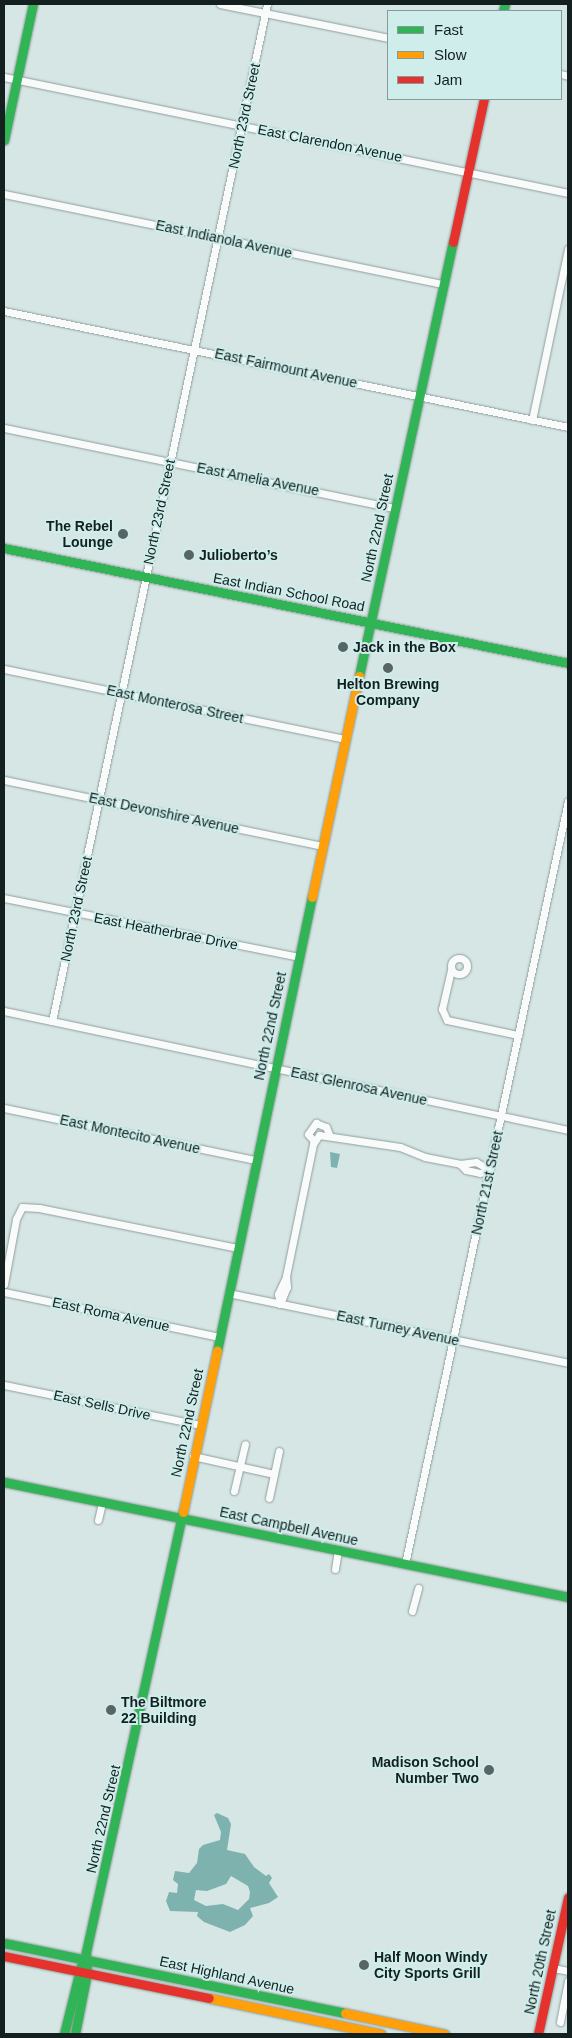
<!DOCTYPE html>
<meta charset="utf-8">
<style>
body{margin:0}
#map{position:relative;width:572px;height:2038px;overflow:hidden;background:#d5e6e5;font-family:Arial,sans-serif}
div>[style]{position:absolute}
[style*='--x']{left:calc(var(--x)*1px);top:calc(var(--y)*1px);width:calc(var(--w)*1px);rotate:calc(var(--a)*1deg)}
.water>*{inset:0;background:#7db2af}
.roads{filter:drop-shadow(0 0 1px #909d9c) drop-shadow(0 0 1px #909d9c)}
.street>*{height:7px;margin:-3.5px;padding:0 3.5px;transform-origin:3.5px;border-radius:3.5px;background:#f9fbfb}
.street>.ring{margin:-3.5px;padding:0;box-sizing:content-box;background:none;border:7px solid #f9fbfb;border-radius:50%}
.fast>*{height:9px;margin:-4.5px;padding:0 4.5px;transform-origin:4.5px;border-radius:4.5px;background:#30b455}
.slow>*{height:9px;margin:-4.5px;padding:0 4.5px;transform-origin:4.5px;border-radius:4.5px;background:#ff9f0a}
.jam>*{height:9px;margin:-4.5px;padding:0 4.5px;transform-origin:4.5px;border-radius:4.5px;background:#e5322d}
.dots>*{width:14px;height:14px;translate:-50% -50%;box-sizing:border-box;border:2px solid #ceedeb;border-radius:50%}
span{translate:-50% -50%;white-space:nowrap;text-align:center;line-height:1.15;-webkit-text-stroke:4px #ceedeb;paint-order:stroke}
.street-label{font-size:14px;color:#14201f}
.poi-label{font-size:14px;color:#14201f;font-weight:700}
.right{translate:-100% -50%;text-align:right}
.left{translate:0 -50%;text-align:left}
.frame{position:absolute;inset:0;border:5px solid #14201f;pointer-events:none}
.legend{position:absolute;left:387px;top:10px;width:175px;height:90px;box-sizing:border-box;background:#ceedeb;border:1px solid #849b99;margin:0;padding:6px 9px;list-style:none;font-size:15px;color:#14201f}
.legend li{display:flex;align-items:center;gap:10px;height:25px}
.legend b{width:25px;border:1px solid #849b99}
</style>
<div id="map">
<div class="water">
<i style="clip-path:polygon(330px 1152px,340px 1154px,337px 1168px,331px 1167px)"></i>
<i style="clip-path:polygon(evenodd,217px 1813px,228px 1818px,231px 1824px,227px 1850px,245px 1854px,254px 1867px,266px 1876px,269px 1874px,272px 1878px,269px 1883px,278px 1897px,269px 1903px,250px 1908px,253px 1916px,245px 1925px,230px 1932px,204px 1922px,197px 1916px,198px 1912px,170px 1911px,166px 1901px,169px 1892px,177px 1893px,178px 1884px,173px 1880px,175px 1871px,189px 1873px,197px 1863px,199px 1849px,203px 1845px,220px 1840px,221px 1832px,214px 1815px,217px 1813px,231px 1876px,248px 1886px,250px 1892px,249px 1899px,238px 1910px,223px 1904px,206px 1906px,194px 1900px,196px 1890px,207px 1891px,226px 1884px,231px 1876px)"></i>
</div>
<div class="roads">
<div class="street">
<i style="--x:220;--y:4;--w:171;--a:11.4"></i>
<i style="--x:561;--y:74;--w:7;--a:16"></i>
<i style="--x:4;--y:77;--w:576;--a:11.62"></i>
<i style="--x:4;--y:194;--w:448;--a:11.6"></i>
<i style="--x:4;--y:311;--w:576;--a:11.62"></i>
<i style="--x:532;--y:420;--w:175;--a:-78.1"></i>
<i style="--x:4;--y:428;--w:398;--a:11.6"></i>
<i style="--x:4;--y:669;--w:349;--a:11.6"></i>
<i style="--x:4;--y:780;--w:326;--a:11.7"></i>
<i style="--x:4;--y:898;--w:301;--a:11.3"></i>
<i class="ring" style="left:451px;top:958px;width:9px;height:9px"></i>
<i style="--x:451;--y:970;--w:40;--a:103"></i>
<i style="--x:442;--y:1009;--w:12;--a:66"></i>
<i style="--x:447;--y:1020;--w:73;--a:11.9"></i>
<i style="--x:4;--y:1011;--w:576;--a:11.91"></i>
<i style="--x:52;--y:1021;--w:1039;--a:-78.06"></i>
<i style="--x:4;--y:1108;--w:257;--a:11.7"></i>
<i style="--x:314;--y:1141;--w:9;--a:-131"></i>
<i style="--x:308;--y:1134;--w:14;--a:-54"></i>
<i style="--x:316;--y:1123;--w:11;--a:22"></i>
<i style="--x:326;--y:1127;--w:8;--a:67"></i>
<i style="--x:460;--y:1164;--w:16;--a:-7"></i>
<i style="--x:476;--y:1162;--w:16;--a:30"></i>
<i style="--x:4;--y:1284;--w:66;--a:-79.5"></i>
<i style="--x:16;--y:1219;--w:13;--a:-63"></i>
<i style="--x:22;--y:1207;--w:17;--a:3"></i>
<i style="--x:39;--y:1208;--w:202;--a:11.4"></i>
<i style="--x:4;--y:1292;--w:220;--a:11.8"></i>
<i style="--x:228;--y:1293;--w:347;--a:11.6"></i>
<i style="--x:280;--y:1304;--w:18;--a:-68"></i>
<i style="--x:287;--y:1287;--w:11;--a:-95"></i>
<i style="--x:286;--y:1276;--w:135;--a:-78.4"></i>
<i style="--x:313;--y:1144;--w:11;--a:-56"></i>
<i style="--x:319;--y:1135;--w:82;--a:8.4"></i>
<i style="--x:400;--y:1147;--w:27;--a:22"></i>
<i style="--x:425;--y:1157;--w:36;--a:11"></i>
<i style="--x:460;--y:1164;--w:8;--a:45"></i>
<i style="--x:466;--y:1170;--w:14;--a:12"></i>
<i style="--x:480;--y:1173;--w:10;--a:-17"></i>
<i style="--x:280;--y:1304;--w:10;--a:-101"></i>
<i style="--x:278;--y:1294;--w:19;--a:-65"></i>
<i style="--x:4;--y:1385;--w:200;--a:11.5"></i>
<i style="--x:193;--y:1456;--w:83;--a:12.5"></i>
<i style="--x:234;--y:1491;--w:48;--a:-76.8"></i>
<i style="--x:269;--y:1498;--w:48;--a:-78"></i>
<i style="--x:98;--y:1520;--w:18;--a:-77"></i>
<i style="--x:405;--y:1564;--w:780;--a:-77.94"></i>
<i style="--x:335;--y:1569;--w:19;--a:-81"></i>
<i style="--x:412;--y:1611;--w:24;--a:-75"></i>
<i style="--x:553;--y:1968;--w:15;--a:11"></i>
<i style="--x:560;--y:2022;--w:42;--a:-79"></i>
</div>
<div class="fast">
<i style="--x:503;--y:11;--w:7;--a:-74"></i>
<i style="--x:4;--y:140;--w:139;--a:-78"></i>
<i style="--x:4;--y:548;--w:576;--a:11.52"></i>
<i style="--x:359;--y:676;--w:444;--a:-77.8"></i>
<i style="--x:217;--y:1351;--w:464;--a:-78.2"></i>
<i style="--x:4;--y:1482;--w:576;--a:11.52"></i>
<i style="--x:4;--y:1943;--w:348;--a:11.6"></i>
<i style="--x:64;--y:2034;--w:70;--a:-76"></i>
<i style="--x:75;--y:2034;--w:62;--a:-78.9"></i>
<i style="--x:87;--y:1973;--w:21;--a:-93"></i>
<i style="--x:86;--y:1952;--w:451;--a:-77.6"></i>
</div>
<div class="slow">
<i style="--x:312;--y:897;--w:226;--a:-78"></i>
<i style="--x:183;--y:1512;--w:165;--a:-78.1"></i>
<i style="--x:209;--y:1998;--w:176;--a:11.8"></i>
<i style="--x:345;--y:2013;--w:102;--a:11.9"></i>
</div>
<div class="jam">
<i style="--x:453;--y:242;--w:146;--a:-77.8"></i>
<i style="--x:4;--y:1956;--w:209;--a:11.6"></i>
<i style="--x:538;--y:2034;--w:140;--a:-77.6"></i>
</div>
</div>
<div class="dots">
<i style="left:123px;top:534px;background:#586564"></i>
<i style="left:189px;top:555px;background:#586564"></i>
<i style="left:343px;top:647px;background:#586564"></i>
<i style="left:388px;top:668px;background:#586564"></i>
<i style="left:111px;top:1710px;background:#586564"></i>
<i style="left:489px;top:1770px;background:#586564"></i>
<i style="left:364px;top:1965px;background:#586564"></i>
</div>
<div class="street-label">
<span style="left:244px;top:116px;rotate:-78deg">North 23rd Street</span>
<span style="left:330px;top:143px;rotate:11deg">East Clarendon Avenue</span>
<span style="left:224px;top:239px;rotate:12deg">East Indianola Avenue</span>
<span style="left:286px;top:368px;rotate:12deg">East Fairmount Avenue</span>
<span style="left:258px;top:479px;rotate:11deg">East Amelia Avenue</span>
<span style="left:159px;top:512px;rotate:-78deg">North 23rd Street</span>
<span style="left:377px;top:528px;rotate:-78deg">North 22nd Street</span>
<span style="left:289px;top:592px;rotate:11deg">East Indian School Road</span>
<span style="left:175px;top:704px;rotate:12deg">East Monterosa Street</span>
<span style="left:164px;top:813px;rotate:12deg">East Devonshire Avenue</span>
<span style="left:76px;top:909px;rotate:-78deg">North 23rd Street</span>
<span style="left:166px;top:931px;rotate:11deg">East Heatherbrae Drive</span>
<span style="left:270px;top:1026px;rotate:-78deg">North 22nd Street</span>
<span style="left:359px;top:1086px;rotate:12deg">East Glenrosa Avenue</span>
<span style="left:130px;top:1134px;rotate:12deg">East Montecito Avenue</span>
<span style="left:487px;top:1183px;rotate:-78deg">North 21st Street</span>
<span style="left:111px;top:1314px;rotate:12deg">East Roma Avenue</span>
<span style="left:398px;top:1328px;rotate:12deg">East Turney Avenue</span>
<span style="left:102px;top:1405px;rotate:12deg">East Sells Drive</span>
<span style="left:187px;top:1423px;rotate:-78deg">North 22nd Street</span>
<span style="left:289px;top:1526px;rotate:12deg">East Campbell Avenue</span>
<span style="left:103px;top:1819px;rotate:-77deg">North 22nd Street</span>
<span style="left:540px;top:1962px;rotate:-78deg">North 20th Street</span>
<span style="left:227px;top:1975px;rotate:12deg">East Highland Avenue</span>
</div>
<div class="poi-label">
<span class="right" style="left:113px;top:534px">The Rebel<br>Lounge</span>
<span class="left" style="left:199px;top:555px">Julioberto’s</span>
<span class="left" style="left:353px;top:647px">Jack in the Box</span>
<span style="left:388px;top:692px">Helton Brewing<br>Company</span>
<span class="left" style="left:121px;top:1710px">The Biltmore<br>22 Building</span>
<span class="right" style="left:479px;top:1770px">Madison School<br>Number Two</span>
<span class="left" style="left:374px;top:1965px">Half Moon Windy<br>City Sports Grill</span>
</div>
<div class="frame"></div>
<ul class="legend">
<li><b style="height:6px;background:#30b455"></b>Fast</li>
<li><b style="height:6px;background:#ff9f0a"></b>Slow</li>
<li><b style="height:6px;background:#e5322d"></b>Jam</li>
</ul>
</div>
